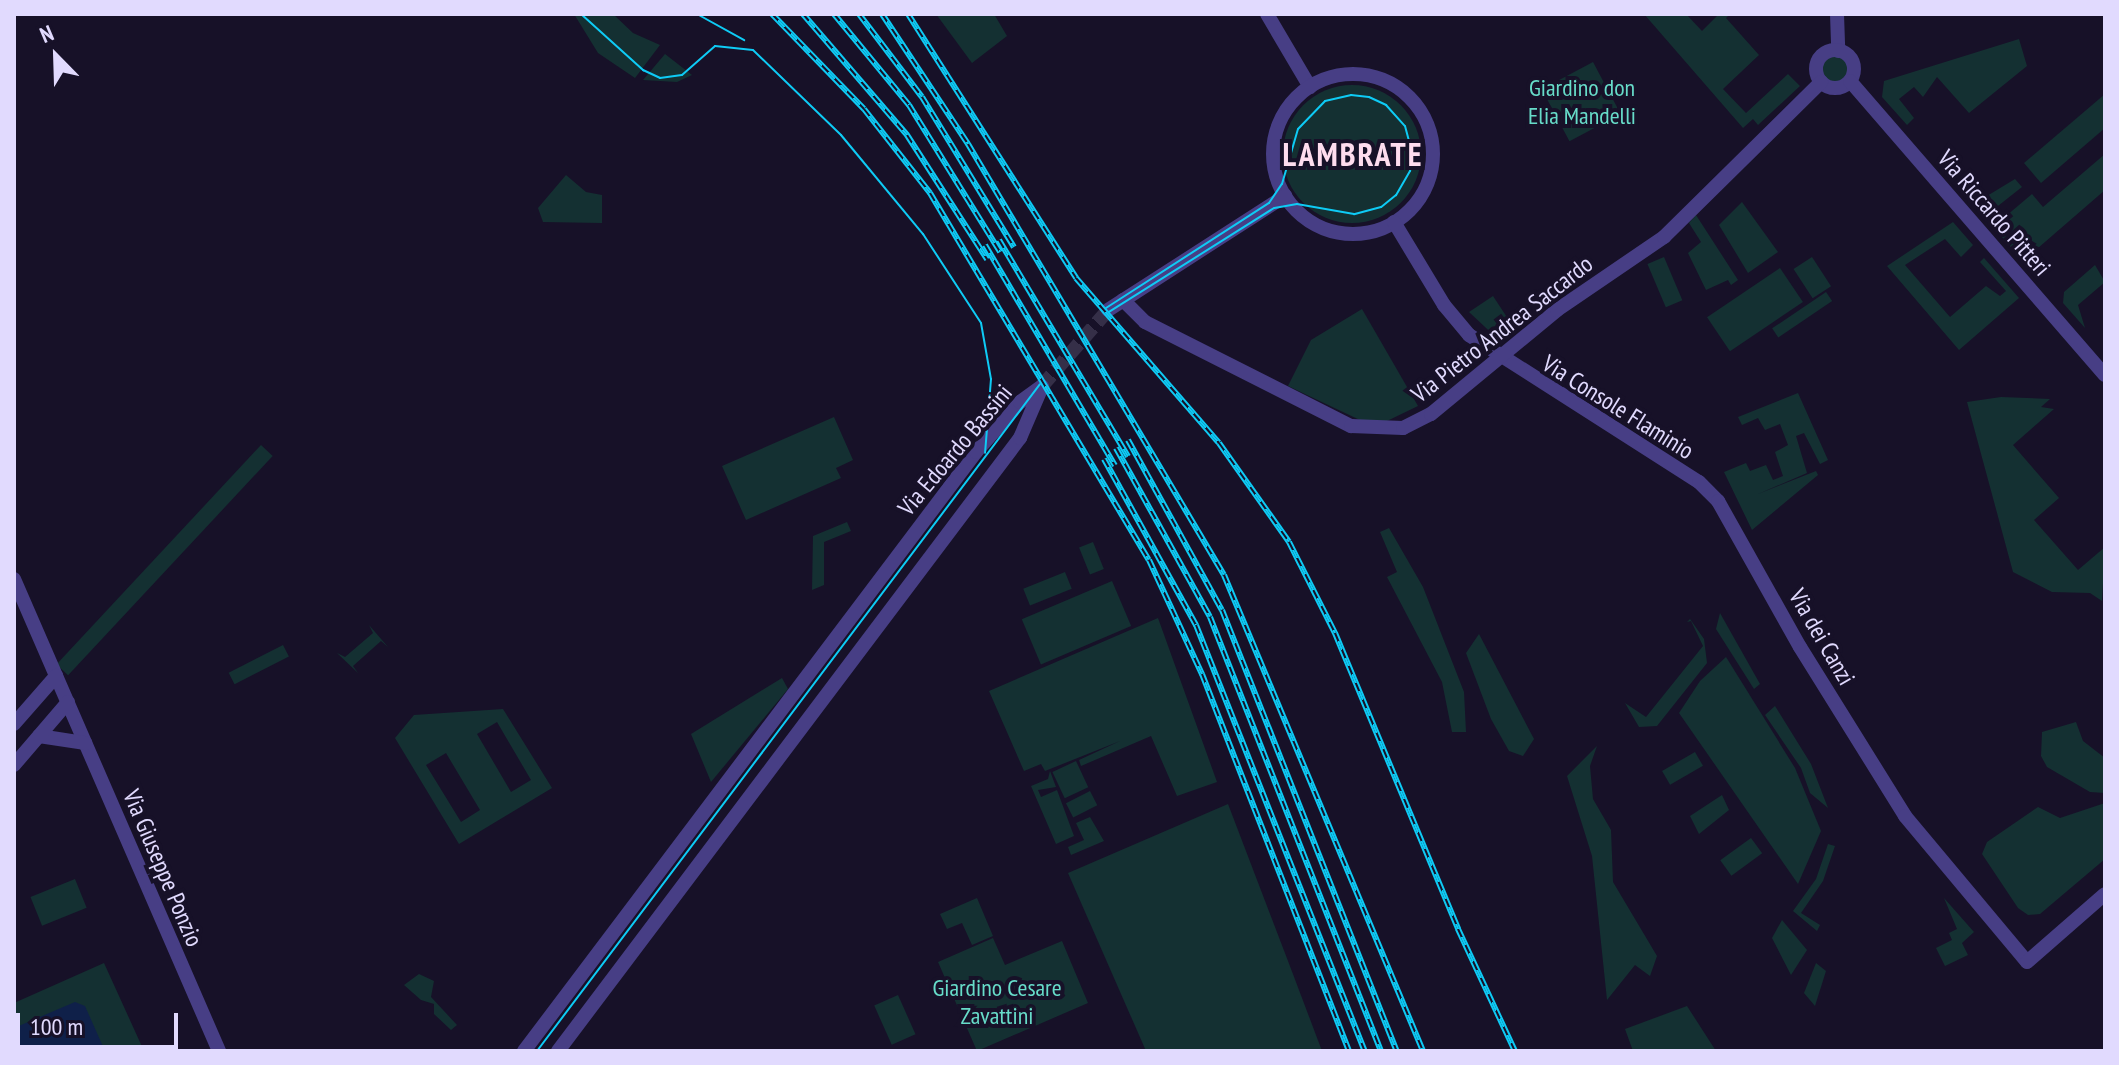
<!DOCTYPE html>
<style>
body{margin:0}
#map{position:relative;width:2119px;height:1065px;overflow:hidden;background:#171128;font-family:"PT Sans Narrow",sans-serif}
div>[style]{position:absolute}
[style*='--x']{left:calc(var(--x)*1px);top:calc(var(--y)*1px);width:calc(var(--w)*1px);rotate:calc(var(--a)*1deg)}
.green>*{inset:0;background:#143032;transform-origin:0 0}
.round{border-radius:50%}
.water>*{inset:0;background:#0f2049}
.minor-tunnel>*{height:14px;margin-top:-7px;transform-origin:0;background:repeating-linear-gradient(90deg,#352f48 0 14px,transparent 0 21px)}
.minor>*{height:14px;margin:-7px;padding:0 7px;transform-origin:7px;border-radius:7px;background:#473e85}
.minor>.ring{margin:-7px;padding:0;box-sizing:content-box;background:none;border:14px solid #473e85;border-radius:50%}
.tram>*{height:2px;margin:-1px;padding:0 1px;transform-origin:1px;border-radius:1px;background:#0ecbf5}
.rail>*{height:6px;margin-top:-3px;transform-origin:0;background:repeating-linear-gradient(90deg,#171128 0 9px,#0ecbf5 0 18px);box-sizing:border-box;border-block:2px solid #0ecbf5}
span{translate:-50% -50%;white-space:nowrap;text-align:center;line-height:1.15;-webkit-text-stroke:8px #171128;paint-order:stroke}
.park-label{font-size:24px;color:#67dcc9}
.street-label{font-size:24px;color:#e1dafe}
.district-label{font-size:32px;color:#fedcee;font-weight:700;letter-spacing:2px}
.frame{position:absolute;inset:0;border:16px solid #e1dafe;pointer-events:none}
.north{position:absolute;left:16px;top:16px;width:80px;height:80px;-webkit-text-stroke:6px #171128;paint-order:stroke;rotate:337deg;font-size:22px;font-weight:700;line-height:32px;text-align:center;color:#e1dafe}
.north::after{content:'';display:block;margin:auto;width:28px;height:36px;background:#e1dafe;clip-path:polygon(50% 0,100% 100%,50% 72%,0 100%)}
.scale{position:absolute;left:16px;top:1013px;width:162px;height:36px;box-sizing:border-box;border:4px solid #e1dafe;border-top:0;padding-left:10px;font-size:24px;line-height:28px;white-space:nowrap;color:#e1dafe;-webkit-text-stroke:6px #171128;paint-order:stroke}
</style>
<div id="map">
<div class="green">
<i style="clip-path:polygon(574px 14px,613px 14px,633px 33px,660px 45px,635px 78px,598px 53px)"></i>
<i style="clip-path:polygon(936px 14px,994px 14px,1007px 36px,972px 63px)"></i>
<i style="clip-path:polygon(1644px 14px,1686px 14px,1702px 31px,1719px 14px,1730px 14px,1726px 18px,1759px 55px,1723px 89px,1746px 113px,1788px 74px,1800px 86px,1758px 125px,1753px 119px,1743px 128px)"></i>
<i style="clip-path:polygon(2019px 39px,2027px 66px,1969px 113px,1937px 77px,1923px 97px,1914px 87px,1899px 99px,1914px 118px,1907px 125px,1882px 97px,1884px 81px)"></i>
<i style="clip-path:polygon(665px 54px,692px 75px,677px 82px,643px 80px)"></i>
<i class="round" style="left:1821px;top:56px;width:28px;height:28px"></i>
<i style="left:1593px;top:62px;width:59px;height:58px;rotate:62deg"></i>
<i class="round" style="left:1283px;top:85px;width:138px;height:138px"></i>
<i style="clip-path:polygon(2105px 94px,2105px 128px,2041px 183px,2024px 163px)"></i>
<i style="clip-path:polygon(2105px 154px,2105px 190px,2023px 261px,1993px 227px,2032px 194px,2043px 207px)"></i>
<i style="clip-path:polygon(566px 175px,586px 192px,602px 195px,602px 223px,543px 222px,538px 208px)"></i>
<i style="clip-path:polygon(2015px 179px,2022px 187px,1984px 217px,1978px 209px,1985px 203px,1982px 199px)"></i>
<i style="clip-path:polygon(1742px 202px,1778px 252px,1748px 273px,1719px 225px)"></i>
<i style="clip-path:polygon(1696px 215px,1738px 280px,1731px 285px,1728px 280px,1706px 290px,1688px 253px,1701px 242px,1689px 223px)"></i>
<i style="clip-path:polygon(1953px 222px,1973px 245px,1961px 257px,1945px 239px,1905px 265px,1950px 317px,1986px 286px,2000px 296px,2006px 291px,1980px 262px,1984px 258px,2019px 298px,1959px 350px,1887px 266px)"></i>
<i style="left:1664px;top:257px;width:47px;height:18px;rotate:67deg"></i>
<i style="left:1812px;top:257px;width:35px;height:22px;rotate:57deg"></i>
<i style="clip-path:polygon(2095px 265px,2105px 282px,2078px 305px,2085px 328px,2063px 303px,2064px 292px)"></i>
<i style="left:1780px;top:268px;width:41px;height:88px;rotate:56deg"></i>
<i style="left:1826px;top:292px;width:11px;height:65px;rotate:56deg"></i>
<i style="clip-path:polygon(1493px 296px,1516px 331px,1501px 342px,1469px 312px)"></i>
<i style="clip-path:polygon(1362px 309px,1418px 406px,1387px 421px,1362px 421px,1288px 386px,1311px 340px)"></i>
<i style="clip-path:polygon(1798px 393px,1828px 460px,1820px 464px,1804px 433px,1796px 436px,1807px 473px,1758px 494px,1816px 471px,1818px 475px,1752px 530px,1724px 472px,1746px 463px,1750px 471px,1766px 465px,1773px 480px,1783px 476px,1775px 452px,1788px 445px,1780px 424px,1765px 430px,1758px 418px,1742px 425px,1738px 417px)"></i>
<i style="clip-path:polygon(2001px 397px,2050px 399px,2041px 407px,2054px 409px,2013px 445px,2059px 498px,2034px 520px,2078px 570px,2105px 547px,2102px 601px,2090px 593px,2052px 592px,2013px 572px,1967px 402px)"></i>
<i style="clip-path:polygon(834px 417px,853px 460px,836px 468px,841px 478px,746px 520px,722px 466px)"></i>
<i style="left:261px;top:445px;width:16px;height:300px;rotate:43deg"></i>
<i style="clip-path:polygon(847px 522px,851px 531px,824px 542px,824px 585px,812px 590px,813px 536px)"></i>
<i style="clip-path:polygon(1389px 528px,1423px 587px,1464px 692px,1466px 732px,1452px 732px,1442px 682px,1387px 577px,1397px 572px,1380px 532px)"></i>
<i style="left:1093px;top:542px;width:29px;height:15px;rotate:68deg"></i>
<i style="left:1065px;top:572px;width:18px;height:45px;rotate:68deg"></i>
<i style="left:1112px;top:581px;width:49px;height:98px;rotate:67deg"></i>
<i style="clip-path:polygon(1720px 613px,1760px 684px,1754px 689px,1716px 629px)"></i>
<i style="clip-path:polygon(1158px 618px,1217px 782px,1177px 796px,1151px 736px,1081px 766px,1079px 760px,1120px 741px,1045px 771px,1041px 764px,1024px 771px,989px 691px)"></i>
<i style="clip-path:polygon(1690px 619px,1704px 639px,1707px 663px,1657px 726px,1639px 727px,1625px 703px,1646px 717px,1703px 646px,1691px 621px,1687px 622px)"></i>
<i style="clip-path:polygon(369px 625px,388px 647px,381px 641px,353px 666px,358px 673px,337px 653px,345px 657px,373px 633px)"></i>
<i style="clip-path:polygon(1479px 634px,1534px 739px,1523px 756px,1509px 751px,1491px 719px,1466px 653px)"></i>
<i style="left:283px;top:645px;width:13px;height:61px;rotate:63deg"></i>
<i style="clip-path:polygon(1726px 657px,1795px 768px,1821px 831px,1798px 884px,1679px 713px,1700px 681px)"></i>
<i style="clip-path:polygon(782px 678px,788px 689px,711px 782px,691px 734px)"></i>
<i style="clip-path:polygon(1775px 706px,1811px 764px,1828px 808px,1810px 793px,1801px 768px,1765px 715px)"></i>
<i style="clip-path:polygon(evenodd,503px 709px,552px 788px,459px 844px,395px 738px,414px 715px,503px 709px,497px 722px,531px 780px,511px 792px,477px 734px,497px 722px,503px 709px,446px 753px,480px 810px,461px 822px,426px 765px,446px 753px)"></i>
<i style="clip-path:polygon(2076px 722px,2083px 741px,2105px 758px,2105px 793px,2090px 792px,2047px 767px,2041px 756px,2042px 732px)"></i>
<i style="clip-path:polygon(1597px 746px,1590px 766px,1593px 799px,1611px 830px,1613px 882px,1657px 956px,1650px 976px,1635px 965px,1607px 1000px,1592px 856px,1567px 776px)"></i>
<i style="left:1695px;top:752px;width:16px;height:38px;rotate:60deg"></i>
<i style="left:1076px;top:761px;width:29px;height:26px;rotate:65deg"></i>
<i style="clip-path:polygon(1050px 771px,1056px 787px,1038px 790px,1041px 797px,1057px 790px,1074px 836px,1056px 844px,1031px 786px,1048px 779px)"></i>
<i style="left:1090px;top:791px;width:16px;height:27px;rotate:63deg"></i>
<i style="clip-path:polygon(1722px 795px,1729px 810px,1699px 834px,1690px 816px)"></i>
<i style="clip-path:polygon(2105px 803px,2105px 859px,2040px 914px,2028px 915px,2018px 908px,1982px 854px,1987px 842px,2038px 807px,2060px 818px)"></i>
<i style="clip-path:polygon(1228px 804px,1288px 961px,1322px 1051px,1146px 1051px,1068px 873px)"></i>
<i style="clip-path:polygon(1090px 817px,1104px 841px,1071px 855px,1068px 847px,1084px 840px,1076px 823px)"></i>
<i style="left:1751px;top:838px;width:19px;height:38px;rotate:54deg"></i>
<i style="clip-path:polygon(1828px 844px,1835px 846px,1823px 881px,1801px 913px,1820px 925px,1817px 931px,1793px 911px,1816px 879px)"></i>
<i style="left:75px;top:879px;width:31px;height:48px;rotate:68deg"></i>
<i style="clip-path:polygon(977px 898px,993px 936px,972px 945px,962px 923px,947px 929px,940px 914px)"></i>
<i style="clip-path:polygon(1944px 898px,1974px 932px,1962px 943px,1968px 955px,1945px 966px,1936px 948px,1952px 940px,1949px 933px,1957px 929px)"></i>
<i style="clip-path:polygon(1782px 920px,1807px 950px,1791px 975px,1772px 938px)"></i>
<i style="clip-path:polygon(993px 938px,1005px 965px,1062px 941px,1088px 1003px,977px 1051px,938px 962px)"></i>
<i style="clip-path:polygon(104px 963px,144px 1051px,14px 1051px,14px 1003px)"></i>
<i style="clip-path:polygon(1816px 963px,1826px 971px,1815px 1006px,1804px 993px)"></i>
<i style="clip-path:polygon(419px 974px,434px 981px,431px 997px,457px 1025px,451px 1030px,434px 1014px,434px 1004px,421px 1000px,404px 985px)"></i>
<i style="left:898px;top:995px;width:43px;height:26px;rotate:66deg"></i>
<i style="clip-path:polygon(1687px 1006px,1716px 1051px,1633px 1051px,1625px 1029px)"></i>
</div>
<div class="water">
<i style="clip-path:polygon(75px 1002px,85px 1006px,105px 1051px,14px 1051px,14px 1028px)"></i>
</div>
<div class="minor-tunnel">
<i style="--x:1042;--y:386;--w:101;--a:-49"></i>
</div>
<div class="minor">
<i style="--x:1267;--y:14;--w:85;--a:59.5"></i>
<i style="--x:1837;--y:14;--w:37;--a:88"></i>
<i class="ring" style="left:1816px;top:50px;width:24px;height:24px"></i>
<i class="ring" style="left:1273px;top:74px;width:146px;height:146px"></i>
<i style="--x:1850;--y:81;--w:389;--a:49.1"></i>
<i style="--x:1394;--y:222;--w:97;--a:58.9"></i>
<i style="--x:1444;--y:305;--w:39;--a:50"></i>
<i style="--x:1469;--y:335;--w:273;--a:32.6"></i>
<i style="--x:1699;--y:482;--w:27;--a:45"></i>
<i style="--x:1718;--y:501;--w:167;--a:60.7"></i>
<i style="--x:1800;--y:647;--w:199;--a:58.1"></i>
<i style="--x:1905;--y:816;--w:190;--a:50.1"></i>
<i style="--x:2027;--y:962;--w:103;--a:-41.1"></i>
<i style="--x:1123;--y:300;--w:31;--a:45"></i>
<i style="--x:1145;--y:322;--w:231;--a:26.8"></i>
<i style="--x:1351;--y:426;--w:52;--a:2.2"></i>
<i style="--x:1403;--y:428;--w:31;--a:-27"></i>
<i style="--x:1431;--y:414;--w:163;--a:-39.5"></i>
<i style="--x:1557;--y:310;--w:130;--a:-34.3"></i>
<i style="--x:1664;--y:237;--w:221;--a:-44.6"></i>
<i style="--x:1108;--y:310;--w:211;--a:-32.8"></i>
<i style="--x:14;--y:579;--w:515;--a:66.52"></i>
<i style="--x:14;--y:724;--w:64;--a:-48.8"></i>
<i style="--x:39;--y:736;--w:47;--a:8.7"></i>
<i style="--x:14;--y:765;--w:83;--a:-49.4"></i>
<i style="--x:524;--y:1051;--w:750;--a:-52.96"></i>
<i style="--x:976;--y:452;--w:67;--a:-48.7"></i>
<i style="--x:1020;--y:402;--w:27;--a:-36"></i>
<i style="--x:558;--y:1051;--w:768;--a:-53"></i>
<i style="--x:1020;--y:438;--w:56;--a:-66.7"></i>
</div>
<div class="tram">
<i style="--x:581;--y:14;--w:84;--a:42.1"></i>
<i style="--x:643;--y:70;--w:19;--a:25"></i>
<i style="--x:660;--y:78;--w:22;--a:-8"></i>
<i style="--x:682;--y:75;--w:44;--a:-41.3"></i>
<i style="--x:715;--y:46;--w:38;--a:6"></i>
<i style="--x:753;--y:50;--w:122;--a:44"></i>
<i style="--x:841;--y:135;--w:129;--a:50.4"></i>
<i style="--x:923;--y:234;--w:106;--a:56.9"></i>
<i style="--x:981;--y:323;--w:57;--a:79.9"></i>
<i style="--x:991;--y:379;--w:74;--a:94.6"></i>
<i style="--x:697;--y:14;--w:54;--a:29"></i>
<i style="--x:1106;--y:308;--w:194;--a:-32.8"></i>
<i style="--x:1269;--y:203;--w:23;--a:-56"></i>
<i style="--x:1282;--y:184;--w:57;--a:-73.8"></i>
<i style="--x:1298;--y:129;--w:39;--a:-46"></i>
<i style="--x:1325;--y:101;--w:27;--a:-13"></i>
<i style="--x:1351;--y:95;--w:18;--a:6"></i>
<i style="--x:1369;--y:97;--w:19;--a:25"></i>
<i style="--x:1386;--y:105;--w:28;--a:48"></i>
<i style="--x:1405;--y:126;--w:28;--a:75"></i>
<i style="--x:1412;--y:153;--w:18;--a:96"></i>
<i style="--x:1410;--y:171;--w:28;--a:120"></i>
<i style="--x:1396;--y:195;--w:19;--a:141"></i>
<i style="--x:1381;--y:207;--w:28;--a:165"></i>
<i style="--x:1354;--y:214;--w:58;--a:-170"></i>
<i style="--x:1297;--y:204;--w:23;--a:170"></i>
<i style="--x:1274;--y:208;--w:195;--a:147.8"></i>
<i style="--x:537;--y:1051;--w:835;--a:-52.98"></i>
</div>
<div class="rail">
<i style="--x:772;--y:14;--w:132;--a:45.9"></i>
<i style="--x:864;--y:109;--w:107;--a:51.8"></i>
<i style="--x:930;--y:193;--w:427;--a:59.2"></i>
<i style="--x:1149;--y:560;--w:126;--a:65.1"></i>
<i style="--x:1202;--y:674;--w:405;--a:68.7"></i>
<i style="--x:803;--y:14;--w:160;--a:49.3"></i>
<i style="--x:907;--y:135;--w:148;--a:57.2"></i>
<i style="--x:834;--y:14;--w:118;--a:50.5"></i>
<i style="--x:909;--y:105;--w:173;--a:58.2"></i>
<i style="--x:859;--y:14;--w:104;--a:52.8"></i>
<i style="--x:922;--y:97;--w:176;--a:58.5"></i>
<i style="--x:882;--y:14;--w:156;--a:56.5"></i>
<i style="--x:968;--y:144;--w:501;--a:59.29"></i>
<i style="--x:1224;--y:575;--w:516;--a:67.31"></i>
<i style="--x:908;--y:14;--w:313;--a:57.5"></i>
<i style="--x:1076;--y:278;--w:218;--a:49.1"></i>
<i style="--x:1219;--y:443;--w:121;--a:54.7"></i>
<i style="--x:1289;--y:542;--w:102;--a:63.2"></i>
<i style="--x:1335;--y:633;--w:321;--a:67.4"></i>
<i style="--x:1458;--y:929;--w:135;--a:65"></i>
<i style="--x:999;--y:240;--w:252;--a:59.2"></i>
<i style="--x:985;--y:245;--w:256;--a:59.5"></i>
<i style="--x:1128;--y:440;--w:194;--a:61.1"></i>
<i style="--x:1222;--y:610;--w:474;--a:68.4"></i>
<i style="--x:1116;--y:448;--w:193;--a:60.9"></i>
<i style="--x:1210;--y:617;--w:466;--a:68.5"></i>
<i style="--x:1104;--y:459;--w:190;--a:61"></i>
<i style="--x:1196;--y:625;--w:458;--a:68.4"></i>
</div>
<div class="park-label">
<span style="left:1582px;top:102px">Giardino don<br>Elia Mandelli</span>
<span style="left:997px;top:1002px">Giardino Cesare<br>Zavattini</span>
</div>
<div class="street-label">
<span style="left:1994px;top:213px;rotate:49deg">Via Riccardo Pitteri</span>
<span style="left:1502px;top:329px;rotate:-38deg">Via Pietro Andrea Saccardo</span>
<span style="left:1618px;top:407px;rotate:32deg">Via Console Flaminio</span>
<span style="left:955px;top:450px;rotate:-50deg">Via Edoardo Bassini</span>
<span style="left:1822px;top:637px;rotate:60deg">Via dei Canzi</span>
<span style="left:163px;top:868px;rotate:67deg">Via Giuseppe Ponzio</span>
</div>
<div class="district-label">
<span style="left:1353px;top:154px">LAMBRATE</span>
</div>
<div class="frame"></div>
<div class="north">N</div>
<div class="scale">100 m</div>
</div>
